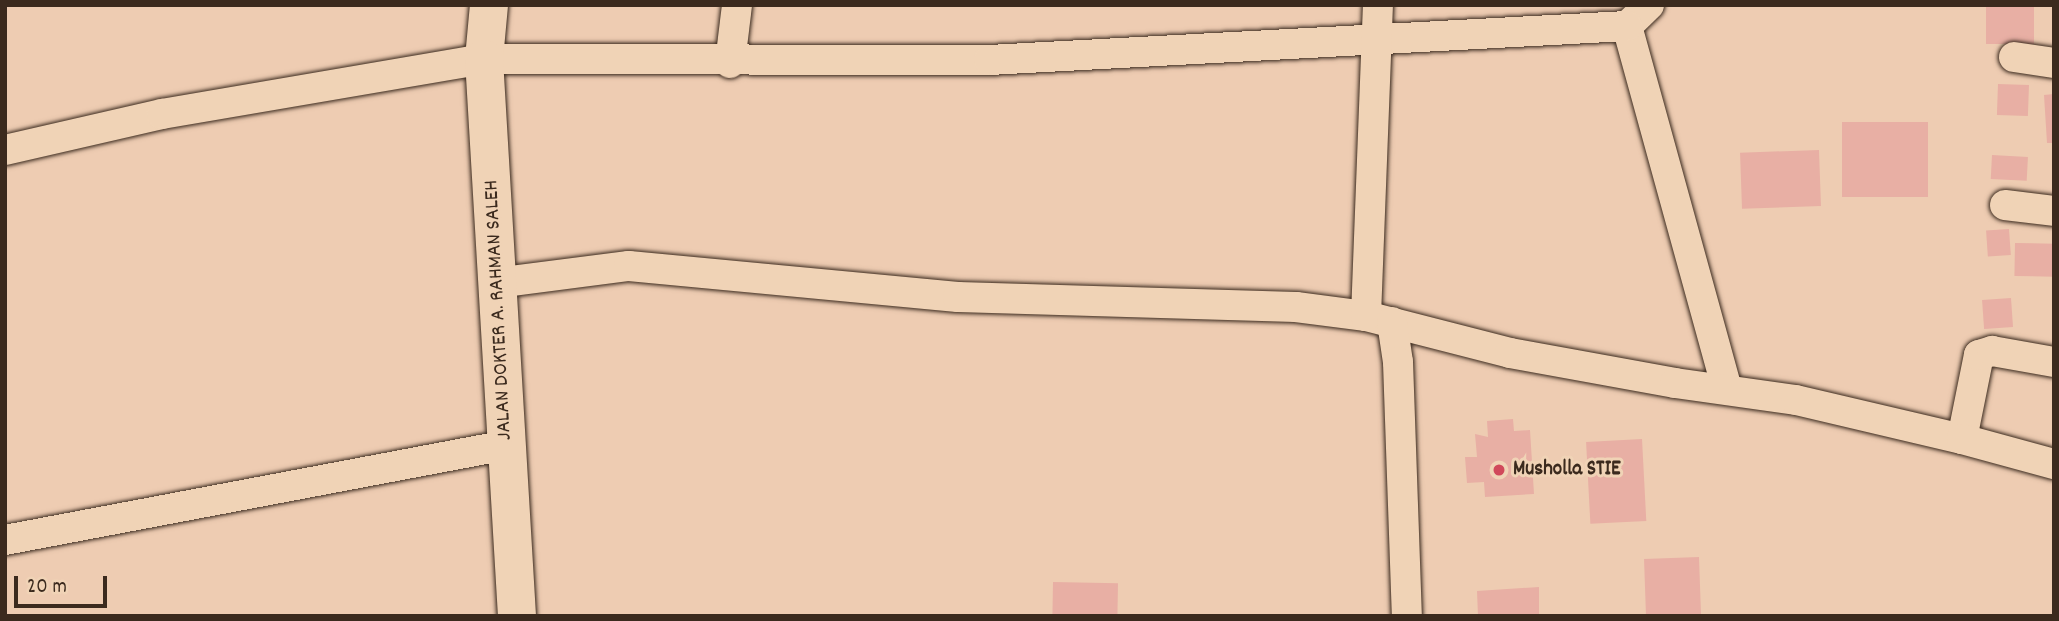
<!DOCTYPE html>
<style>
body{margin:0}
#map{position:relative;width:2059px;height:621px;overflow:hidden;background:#eeccb2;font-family:Dekko,sans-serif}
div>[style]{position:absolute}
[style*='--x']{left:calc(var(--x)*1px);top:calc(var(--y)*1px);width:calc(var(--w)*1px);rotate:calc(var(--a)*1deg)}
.building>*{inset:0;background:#e8afa4;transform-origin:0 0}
.roads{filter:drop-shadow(0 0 2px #3b2a1e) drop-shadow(0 0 2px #3b2a1e)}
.street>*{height:30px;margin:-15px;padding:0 15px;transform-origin:15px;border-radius:15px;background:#f0d3b6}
.secondary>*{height:38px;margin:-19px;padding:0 19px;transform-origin:19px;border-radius:19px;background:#f0d3b6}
.dots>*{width:19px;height:19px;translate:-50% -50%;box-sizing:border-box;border:4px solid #f0d3b6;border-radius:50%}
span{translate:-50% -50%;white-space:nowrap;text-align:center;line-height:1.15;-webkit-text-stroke:6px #f0d3b6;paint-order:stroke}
.street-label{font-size:21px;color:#3b2a1e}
.poi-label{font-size:21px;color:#3b2a1e;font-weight:700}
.left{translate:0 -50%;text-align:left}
.frame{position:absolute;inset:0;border:7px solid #3b2a1e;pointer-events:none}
.scale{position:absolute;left:14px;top:576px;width:93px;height:32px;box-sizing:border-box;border:4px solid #3b2a1e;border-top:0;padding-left:9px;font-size:21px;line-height:24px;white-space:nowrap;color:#3b2a1e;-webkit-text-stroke:5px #f0d3b6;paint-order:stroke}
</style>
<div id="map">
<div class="building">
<i style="left:1986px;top:5px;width:48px;height:39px"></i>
<i style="left:1998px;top:84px;width:31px;height:31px;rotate:2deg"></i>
<i style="clip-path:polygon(2054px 94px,2054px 143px,2047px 143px,2044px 95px)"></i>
<i style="left:1928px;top:122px;width:75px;height:86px;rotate:90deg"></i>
<i style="left:1819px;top:150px;width:56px;height:79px;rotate:88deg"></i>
<i style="left:1992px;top:155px;width:36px;height:24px;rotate:3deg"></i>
<i style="left:2009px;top:229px;width:26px;height:23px;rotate:86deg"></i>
<i style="left:2015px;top:243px;width:39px;height:33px;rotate:1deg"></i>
<i style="left:2011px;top:298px;width:29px;height:29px;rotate:86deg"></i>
<i style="clip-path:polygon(1513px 419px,1514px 431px,1530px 430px,1534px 494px,1485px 497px,1484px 482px,1467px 483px,1465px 457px,1477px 457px,1475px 434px,1488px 437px,1487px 421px)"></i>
<i style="left:1642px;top:439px;width:82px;height:56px;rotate:87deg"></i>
<i style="left:1699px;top:557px;width:59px;height:55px;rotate:88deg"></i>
<i style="left:1053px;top:582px;width:65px;height:34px;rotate:1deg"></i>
<i style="clip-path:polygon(1539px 587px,1539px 616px,1478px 616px,1477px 591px)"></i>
</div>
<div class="roads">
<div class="street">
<i style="--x:1649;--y:5;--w:30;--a:136"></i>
<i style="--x:1627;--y:26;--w:377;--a:74.6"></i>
<i style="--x:2014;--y:57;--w:40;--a:8.5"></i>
<i style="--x:730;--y:63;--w:58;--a:-83.1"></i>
<i style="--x:5;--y:150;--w:161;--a:-12.9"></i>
<i style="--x:162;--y:114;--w:327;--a:-9.7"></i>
<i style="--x:484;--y:59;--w:505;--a:0.11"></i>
<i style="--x:989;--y:60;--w:639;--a:-3.05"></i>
<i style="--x:2005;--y:205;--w:49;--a:7"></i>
<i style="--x:496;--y:283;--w:134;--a:-7.3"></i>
<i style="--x:629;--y:266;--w:330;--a:5.4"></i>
<i style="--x:958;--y:297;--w:338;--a:1.7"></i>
<i style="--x:1296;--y:307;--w:71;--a:7.3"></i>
<i style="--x:1366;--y:316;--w:149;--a:14.4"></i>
<i style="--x:1510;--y:353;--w:168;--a:10.3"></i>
<i style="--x:1675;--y:383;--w:122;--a:8"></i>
<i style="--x:1796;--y:400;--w:171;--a:13.2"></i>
<i style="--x:1962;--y:439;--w:86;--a:-78.6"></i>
<i style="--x:1979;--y:355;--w:14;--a:-17"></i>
<i style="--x:1992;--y:351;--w:63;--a:10.1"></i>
<i style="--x:1366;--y:316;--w:311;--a:-87.8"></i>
<i style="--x:1392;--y:322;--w:40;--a:81.5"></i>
<i style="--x:1398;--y:362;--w:254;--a:88"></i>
<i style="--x:1962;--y:439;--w:95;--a:15.2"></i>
<i style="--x:5;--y:540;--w:511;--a:-10.72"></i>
</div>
<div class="secondary">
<i style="--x:489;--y:5;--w:54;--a:95.3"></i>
<i style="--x:484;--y:59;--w:558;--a:86.61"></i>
</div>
</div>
<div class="dots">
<i style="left:1499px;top:470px;background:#d1495b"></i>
</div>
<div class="street-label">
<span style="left:499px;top:310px;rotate:-93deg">JALAN DOKTER A. RAHMAN SALEH</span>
</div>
<div class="poi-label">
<span class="left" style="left:1513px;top:470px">Musholla STIE</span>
</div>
<div class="frame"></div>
<div class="scale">20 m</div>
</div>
